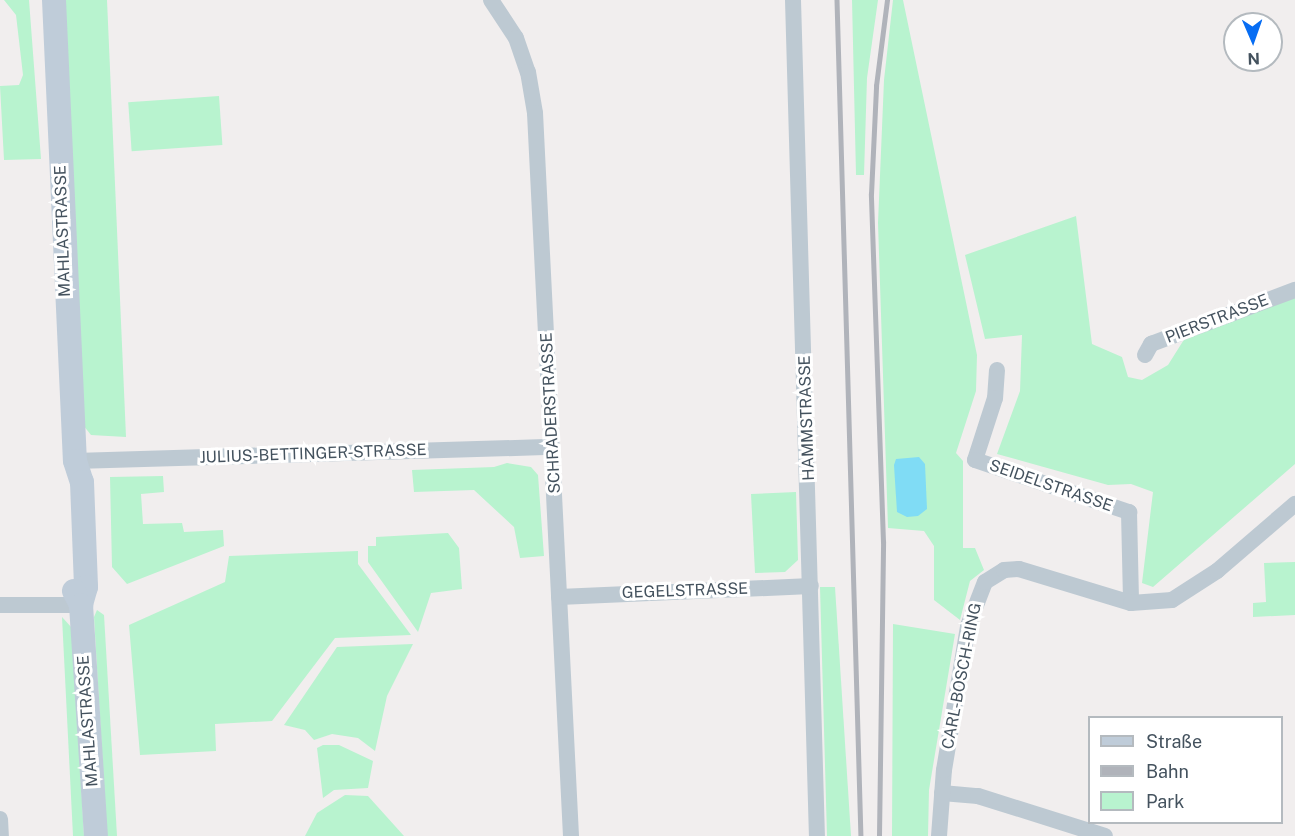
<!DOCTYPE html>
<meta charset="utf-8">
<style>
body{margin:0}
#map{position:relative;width:1295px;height:836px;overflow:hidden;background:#f1eeee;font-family:"Public Sans",sans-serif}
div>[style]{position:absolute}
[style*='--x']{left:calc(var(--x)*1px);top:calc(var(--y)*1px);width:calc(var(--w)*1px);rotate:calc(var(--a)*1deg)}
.green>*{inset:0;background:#b8f3cf;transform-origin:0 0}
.water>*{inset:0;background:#80dcf5}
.street>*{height:16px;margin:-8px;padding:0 8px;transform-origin:8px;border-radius:8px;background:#bdc9d2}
.secondary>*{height:24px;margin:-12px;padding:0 12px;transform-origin:12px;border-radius:12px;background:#bfccd9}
.rail>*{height:4.5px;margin:-2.25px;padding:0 2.25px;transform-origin:2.25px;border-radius:2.25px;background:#b0b3ba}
span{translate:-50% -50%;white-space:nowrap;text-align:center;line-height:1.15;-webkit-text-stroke:6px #fff;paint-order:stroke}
.street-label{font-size:16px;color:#44525e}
.legend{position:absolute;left:1088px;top:716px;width:195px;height:108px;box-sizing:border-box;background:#fff;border:2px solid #b4babf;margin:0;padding:8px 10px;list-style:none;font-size:18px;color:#44525e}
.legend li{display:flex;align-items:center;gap:12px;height:30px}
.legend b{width:30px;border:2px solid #b4babf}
.north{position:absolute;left:1223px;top:12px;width:60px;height:60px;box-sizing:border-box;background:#fff;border:2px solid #b4babf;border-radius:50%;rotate:178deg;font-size:16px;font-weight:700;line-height:24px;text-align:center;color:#44525e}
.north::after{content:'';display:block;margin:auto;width:21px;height:27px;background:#076df3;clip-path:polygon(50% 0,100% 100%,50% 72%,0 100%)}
</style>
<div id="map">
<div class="green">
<i style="clip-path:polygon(4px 0,29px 0,41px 159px,4px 160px,0 86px,19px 85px,23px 75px,16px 15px)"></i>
<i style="clip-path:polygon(65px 0,107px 0,126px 437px,91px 435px,83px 425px)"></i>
<i style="clip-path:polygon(852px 0,878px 0,867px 78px,864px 175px,856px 175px)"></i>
<i style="clip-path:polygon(893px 0,903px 0,977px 355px,976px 391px,956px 453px,963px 461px,963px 548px,975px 548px,984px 570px,970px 581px,960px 620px,934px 600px,934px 546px,924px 531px,888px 528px,878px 223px,884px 80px)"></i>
<i style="left:219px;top:96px;width:49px;height:91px;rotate:86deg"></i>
<i style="clip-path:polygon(1076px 216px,1092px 344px,1122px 357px,1128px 377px,1142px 380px,1168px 365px,1185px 338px,1295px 297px,1295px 464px,1153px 587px,1142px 583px,1153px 492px,1131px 484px,1108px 485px,997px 454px,1020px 391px,1022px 335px,985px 339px,965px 255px)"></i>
<i style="clip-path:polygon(507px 463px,531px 467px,538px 475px,544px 556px,520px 558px,514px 527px,474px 490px,414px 492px,412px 470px,494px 467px)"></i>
<i style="clip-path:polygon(163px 476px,164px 492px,141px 494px,143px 524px,182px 523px,184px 532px,223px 530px,224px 546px,127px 584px,112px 567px,110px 477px)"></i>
<i style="clip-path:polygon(796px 492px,798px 560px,785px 572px,755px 573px,751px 494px)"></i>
<i style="clip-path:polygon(448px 533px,459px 548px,462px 589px,431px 593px,418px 632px,368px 562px,368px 546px,376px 546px,376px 537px)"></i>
<i style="clip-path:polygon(358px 551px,358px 564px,411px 635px,335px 638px,272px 721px,215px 724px,216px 751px,140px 755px,129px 625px,225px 582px,229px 556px)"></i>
<i style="clip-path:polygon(1295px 562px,1295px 615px,1253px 617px,1253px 603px,1266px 602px,1264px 563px)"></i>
<i style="clip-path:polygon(820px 587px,835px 587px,851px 836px,827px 836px)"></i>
<i style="clip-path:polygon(97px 610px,104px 615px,117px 836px,107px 836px,94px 617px)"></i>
<i style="clip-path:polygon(62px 617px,72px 628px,84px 836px,73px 836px)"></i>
<i style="clip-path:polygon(893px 624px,955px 634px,929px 790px,928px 836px,892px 836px)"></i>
<i style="clip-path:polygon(413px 644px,387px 696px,375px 751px,358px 738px,332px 734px,314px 740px,305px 730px,284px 725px,337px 647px)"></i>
<i style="clip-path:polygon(323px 745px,339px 745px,373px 761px,368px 788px,334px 790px,323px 798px,317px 748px)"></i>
<i style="clip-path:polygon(345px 795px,368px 796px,404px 836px,305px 836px,317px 813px)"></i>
</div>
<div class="water">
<i style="clip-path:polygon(919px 457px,925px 464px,927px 509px,918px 516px,907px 517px,897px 512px,894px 465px,896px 459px)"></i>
</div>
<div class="street">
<i style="--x:491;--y:0;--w:45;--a:56.7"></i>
<i style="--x:516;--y:38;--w:36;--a:71"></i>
<i style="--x:528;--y:72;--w:42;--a:80.3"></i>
<i style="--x:535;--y:113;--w:724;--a:87.15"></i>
<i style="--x:793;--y:0;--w:836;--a:88.36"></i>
<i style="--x:1145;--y:355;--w:13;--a:-61"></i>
<i style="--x:1151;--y:344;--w:154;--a:-20.6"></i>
<i style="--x:997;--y:370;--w:28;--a:94"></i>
<i style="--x:995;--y:398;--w:65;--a:107.9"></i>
<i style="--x:975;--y:460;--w:163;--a:18.7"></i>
<i style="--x:1129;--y:512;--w:91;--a:88.7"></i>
<i style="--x:75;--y:461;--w:477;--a:-1.7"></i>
<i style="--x:559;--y:597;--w:252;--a:-2.5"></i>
<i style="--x:0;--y:605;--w:81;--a:0"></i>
<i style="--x:942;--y:793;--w:36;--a:5"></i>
<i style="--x:978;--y:796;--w:133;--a:17.5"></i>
<i style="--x:0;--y:819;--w:17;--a:87"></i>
<i style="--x:939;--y:836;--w:66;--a:-85.7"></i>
<i style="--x:944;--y:770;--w:146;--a:-80.5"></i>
<i style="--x:968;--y:626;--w:47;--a:-68.9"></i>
<i style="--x:985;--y:582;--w:22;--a:-32"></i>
<i style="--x:1004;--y:570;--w:15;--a:-4"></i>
<i style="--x:1019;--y:569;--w:117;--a:16.9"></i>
<i style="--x:1131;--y:603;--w:41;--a:-4.2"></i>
<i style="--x:1172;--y:600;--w:54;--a:-32.8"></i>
<i style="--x:1217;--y:571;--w:103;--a:-40.7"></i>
</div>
<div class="secondary">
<i style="--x:54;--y:0;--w:461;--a:87.4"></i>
<i style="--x:75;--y:461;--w:22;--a:72"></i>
<i style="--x:82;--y:482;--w:105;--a:87.8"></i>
<i style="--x:86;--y:587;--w:19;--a:106"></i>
<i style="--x:74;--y:591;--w:16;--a:63"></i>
<i style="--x:81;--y:605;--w:231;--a:86.3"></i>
</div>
<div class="rail">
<i style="--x:837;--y:0;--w:836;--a:88.36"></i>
<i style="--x:879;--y:836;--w:294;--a:-89.2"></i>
<i style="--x:883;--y:542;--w:348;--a:-92"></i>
<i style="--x:871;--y:194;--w:108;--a:-87.3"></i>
<i style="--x:876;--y:86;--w:87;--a:-82.7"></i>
</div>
<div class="street-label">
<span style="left:63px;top:231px;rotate:-92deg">MAHLASTRASSE</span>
<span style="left:1217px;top:319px;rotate:-21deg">PIERSTRASSE</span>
<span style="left:551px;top:413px;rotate:-93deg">SCHRADERSTRASSE</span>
<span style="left:807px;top:418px;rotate:-92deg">HAMMSTRASSE</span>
<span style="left:313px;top:454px;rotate:-2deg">JULIUS-BETTINGER-STRASSE</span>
<span style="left:1051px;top:486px;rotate:19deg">SEIDELSTRASSE</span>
<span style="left:685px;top:591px;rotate:-2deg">GEGELSTRASSE</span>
<span style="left:962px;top:676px;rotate:-79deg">CARL-BOSCH-RING</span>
<span style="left:88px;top:721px;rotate:-94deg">MAHLASTRASSE</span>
</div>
<ul class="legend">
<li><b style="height:8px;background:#bfccd9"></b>Straße</li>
<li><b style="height:8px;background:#b0b3ba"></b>Bahn</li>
<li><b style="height:16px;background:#b8f3cf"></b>Park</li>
</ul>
<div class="north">N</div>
</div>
